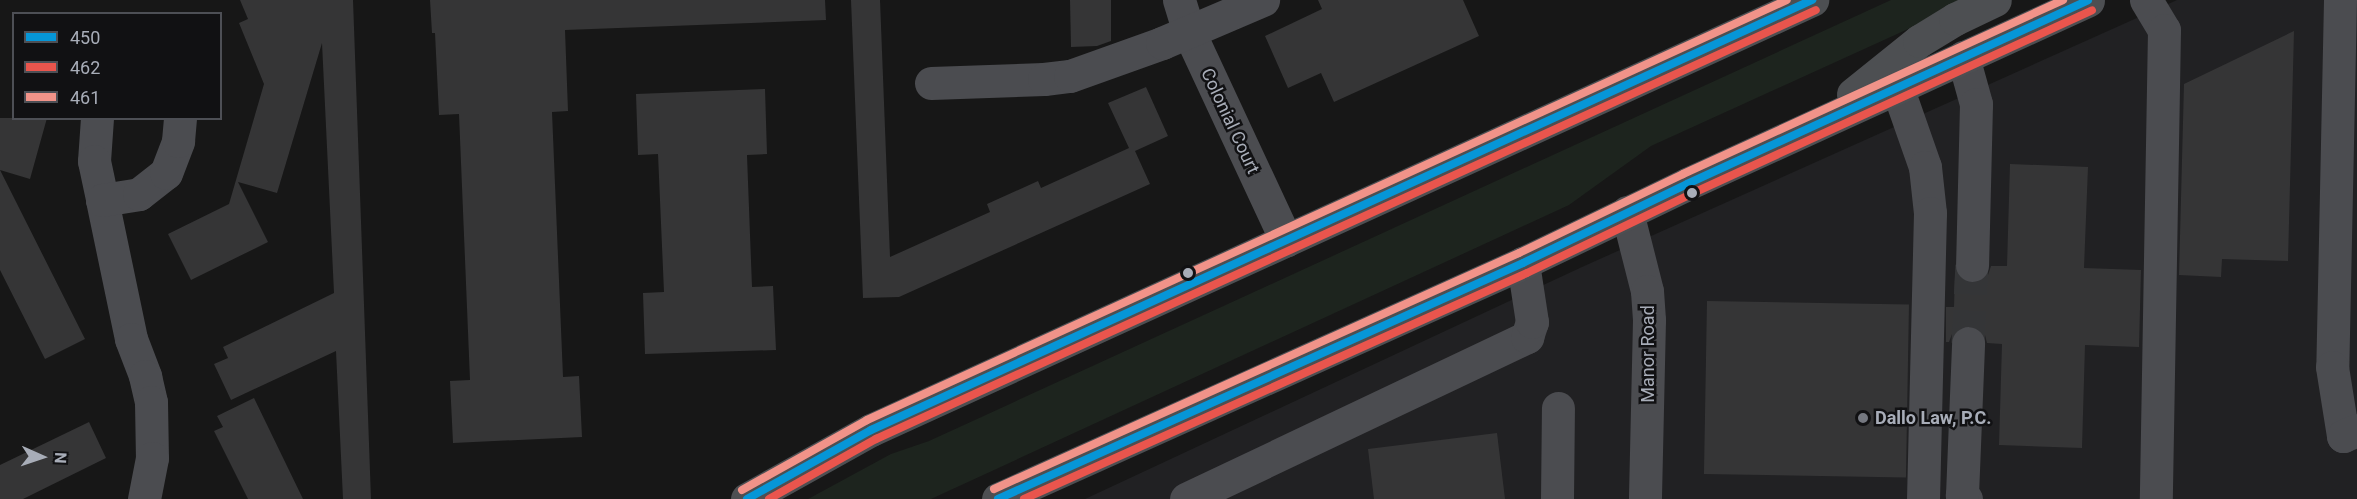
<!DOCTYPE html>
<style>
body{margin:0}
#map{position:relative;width:2357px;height:499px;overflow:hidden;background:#171717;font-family:Roboto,sans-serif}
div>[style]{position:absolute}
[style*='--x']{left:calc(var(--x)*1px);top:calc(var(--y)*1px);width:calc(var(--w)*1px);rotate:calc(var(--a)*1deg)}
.built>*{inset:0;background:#212123}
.green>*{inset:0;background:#1d241e}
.building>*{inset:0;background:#353536;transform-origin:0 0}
.minor-tunnel>*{height:33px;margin-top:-16.5px;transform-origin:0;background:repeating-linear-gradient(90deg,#343537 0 33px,transparent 0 49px)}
.minor>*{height:33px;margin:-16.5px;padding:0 16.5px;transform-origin:16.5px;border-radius:16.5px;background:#4b4c50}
.major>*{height:33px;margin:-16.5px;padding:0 16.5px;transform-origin:16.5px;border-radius:16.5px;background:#4d4f52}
.bus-1>*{height:8px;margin:-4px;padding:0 4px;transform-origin:4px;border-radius:4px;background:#0696d7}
.bus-2>*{height:8px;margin:-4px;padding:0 4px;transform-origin:4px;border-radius:4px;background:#e9554d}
.bus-3>*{height:8px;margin:-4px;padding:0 4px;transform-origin:4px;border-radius:4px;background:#f19389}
.dots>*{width:16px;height:16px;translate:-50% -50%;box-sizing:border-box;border:3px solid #111113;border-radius:50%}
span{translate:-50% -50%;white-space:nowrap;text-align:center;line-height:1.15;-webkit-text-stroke:5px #111113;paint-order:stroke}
.street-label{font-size:18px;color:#a8adb8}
.poi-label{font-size:18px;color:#a8adb8;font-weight:700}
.left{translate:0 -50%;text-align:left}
.legend{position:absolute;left:12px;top:12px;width:210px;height:108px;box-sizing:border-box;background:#111113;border:2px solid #4d4f55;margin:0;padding:8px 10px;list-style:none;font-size:18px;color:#a8adb8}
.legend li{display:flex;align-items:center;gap:12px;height:30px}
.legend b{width:30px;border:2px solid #4d4f55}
.north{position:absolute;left:12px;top:427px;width:60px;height:60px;-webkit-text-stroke:4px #111113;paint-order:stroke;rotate:93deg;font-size:16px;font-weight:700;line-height:24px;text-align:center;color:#a8adb8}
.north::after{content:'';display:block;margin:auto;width:21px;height:27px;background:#a8adb8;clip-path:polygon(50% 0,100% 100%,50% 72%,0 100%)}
</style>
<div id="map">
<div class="built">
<i style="clip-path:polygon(2177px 0,2357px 0,2357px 499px,1085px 499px,1582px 267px)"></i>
</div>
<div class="green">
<i style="clip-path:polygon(1891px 0,1963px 0,1941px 14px,1651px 146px,1569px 205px,931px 499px,808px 499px,891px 454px,929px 441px)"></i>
</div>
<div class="building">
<i style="clip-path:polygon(240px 0,353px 0,371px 499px,343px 499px,336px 351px,231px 400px,214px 364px,228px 358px,223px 347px,334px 293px,322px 43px,277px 193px,238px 182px,268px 242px,191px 280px,168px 234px,229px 204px,264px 84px,239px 23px,248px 19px)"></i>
<i style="clip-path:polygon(430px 0,825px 0,826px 20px,565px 30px,568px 111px,552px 112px,563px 377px,579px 376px,582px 437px,453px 443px,450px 381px,470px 380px,459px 114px,439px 115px,435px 33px,432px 33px)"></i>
<i style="clip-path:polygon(851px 0,880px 0,890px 257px,990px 212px,987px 204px,1038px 181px,1041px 188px,1129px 148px,1108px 103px,1146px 87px,1168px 136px,1135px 151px,1150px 184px,899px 297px,863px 298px)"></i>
<i style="clip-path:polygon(1070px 0,1111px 0,1111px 41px,1097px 46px,1071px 47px)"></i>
<i style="clip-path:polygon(1318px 0,1463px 0,1479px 36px,1334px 102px,1321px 73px,1288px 88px,1265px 36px,1322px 9px)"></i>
<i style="clip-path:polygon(2294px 31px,2288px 261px,2222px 259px,2221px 277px,2179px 275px,2184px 84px)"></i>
<i style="clip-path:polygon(765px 89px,767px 154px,747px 155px,752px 287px,773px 286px,776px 350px,645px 354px,643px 293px,664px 292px,658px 154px,638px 155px,636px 94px)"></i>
<i style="clip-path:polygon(0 118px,47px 118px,30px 179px,0 170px,85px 339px,45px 359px,0 270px)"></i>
<i style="clip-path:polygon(2010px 164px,2088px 167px,2084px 268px,2141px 270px,2139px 347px,2085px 345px,2082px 448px,1999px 445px,2002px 344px,1987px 343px,1985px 335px,1978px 328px,1968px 324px,1959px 327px,1952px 334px,1949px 342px,1946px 342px,1946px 307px,1954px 307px,1955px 273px,1962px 281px,1972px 284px,1981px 281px,1988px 275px,1991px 266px,2007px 266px)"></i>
<i style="left:1707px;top:301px;width:202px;height:173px;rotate:1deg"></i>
<i style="clip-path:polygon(254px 398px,303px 499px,248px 499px,214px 431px,223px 427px,217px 416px)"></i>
<i style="clip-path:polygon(89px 422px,106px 458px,23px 499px,0 499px,0 465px)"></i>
<i style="clip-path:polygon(1497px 433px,1505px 499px,1374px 499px,1368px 449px)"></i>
</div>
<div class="minor-tunnel">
<i style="--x:1968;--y:343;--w:78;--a:-87.1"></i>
</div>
<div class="minor">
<i style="--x:1179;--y:0;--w:34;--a:73"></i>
<i style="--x:1189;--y:32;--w:230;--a:65"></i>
<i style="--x:2146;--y:0;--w:35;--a:59"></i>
<i style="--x:2164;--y:30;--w:469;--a:91"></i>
<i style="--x:2340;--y:0;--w:367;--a:91.2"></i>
<i style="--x:2332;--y:367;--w:70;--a:80.9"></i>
<i style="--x:2343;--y:436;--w:15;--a:-23"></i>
<i style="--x:1963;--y:57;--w:49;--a:74.5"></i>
<i style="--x:1976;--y:104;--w:161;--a:91.4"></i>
<i style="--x:931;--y:83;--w:113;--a:-2"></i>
<i style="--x:1044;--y:79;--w:26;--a:-7"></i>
<i style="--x:1070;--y:76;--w:98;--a:-19.7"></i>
<i style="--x:1162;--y:43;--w:110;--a:-23.1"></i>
<i style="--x:1897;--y:87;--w:85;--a:70.7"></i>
<i style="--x:1925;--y:167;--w:46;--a:83.8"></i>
<i style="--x:1930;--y:213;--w:286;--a:91.4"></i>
<i style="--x:97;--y:118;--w:43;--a:94"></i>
<i style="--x:94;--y:161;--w:40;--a:78"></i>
<i style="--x:102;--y:200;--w:142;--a:78.2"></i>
<i style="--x:131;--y:339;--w:40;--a:69"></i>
<i style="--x:145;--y:376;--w:27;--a:77"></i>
<i style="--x:151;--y:402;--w:56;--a:89"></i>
<i style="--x:152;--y:458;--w:42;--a:101"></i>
<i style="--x:102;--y:200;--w:37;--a:-9"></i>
<i style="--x:139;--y:194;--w:34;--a:-38"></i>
<i style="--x:166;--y:173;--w:34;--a:-69"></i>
<i style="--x:178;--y:141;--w:23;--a:-85"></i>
<i style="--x:1627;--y:212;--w:81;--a:75.8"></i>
<i style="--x:1647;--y:291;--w:29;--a:86"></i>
<i style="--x:1649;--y:320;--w:179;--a:91.3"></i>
<i style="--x:1186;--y:499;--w:378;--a:-25.4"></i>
<i style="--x:1527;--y:337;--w:16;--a:-72"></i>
<i style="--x:1532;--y:322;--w:60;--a:-98.7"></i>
<i style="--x:1557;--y:499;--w:91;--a:-89.4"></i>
<i style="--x:1966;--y:499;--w:6;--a:-135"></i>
<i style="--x:1962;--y:495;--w:152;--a:-87.7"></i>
</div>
<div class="major">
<i style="--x:1853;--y:94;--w:85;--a:-38.8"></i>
<i style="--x:1919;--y:41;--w:42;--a:-31.4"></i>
<i style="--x:1955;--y:19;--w:44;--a:-25.4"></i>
<i style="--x:747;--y:499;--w:142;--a:-29.1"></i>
<i style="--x:871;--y:430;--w:1035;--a:-24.56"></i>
<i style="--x:998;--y:499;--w:576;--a:-24.21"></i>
<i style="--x:1523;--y:263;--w:182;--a:-25.7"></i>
<i style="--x:1687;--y:184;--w:441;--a:-24.6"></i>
</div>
<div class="bus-1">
<i style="--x:747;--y:499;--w:142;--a:-29.1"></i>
<i style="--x:871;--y:430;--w:1035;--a:-24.56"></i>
<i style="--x:998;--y:499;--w:576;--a:-24.21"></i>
<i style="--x:1523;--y:263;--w:182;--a:-25.7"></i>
<i style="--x:1687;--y:184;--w:441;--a:-24.6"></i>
</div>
<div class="bus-2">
<i style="--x:769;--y:499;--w:123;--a:-29.3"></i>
<i style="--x:876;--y:439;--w:1033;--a:-24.53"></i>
<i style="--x:1024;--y:499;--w:551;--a:-24.19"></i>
<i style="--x:1527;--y:273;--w:182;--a:-25.7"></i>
<i style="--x:1691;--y:194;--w:441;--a:-24.6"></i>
</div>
<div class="bus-3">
<i style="--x:994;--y:489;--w:576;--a:-24.21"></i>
<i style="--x:1519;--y:253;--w:182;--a:-25.7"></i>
<i style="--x:1683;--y:174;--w:418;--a:-24.6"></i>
<i style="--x:742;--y:490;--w:143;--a:-29.2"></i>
<i style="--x:867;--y:420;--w:1011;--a:-24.54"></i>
</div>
<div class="dots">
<i style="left:1692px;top:193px;background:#a8adb8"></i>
<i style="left:1188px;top:273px;background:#a8adb8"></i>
<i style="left:1863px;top:418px;background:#757880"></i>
</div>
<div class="street-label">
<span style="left:1230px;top:121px;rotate:65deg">Colonial Court</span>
<span style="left:1648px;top:354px;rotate:-90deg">Manor Road</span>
</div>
<div class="poi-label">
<span class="left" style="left:1875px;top:418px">Dallo Law, P.C.</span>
</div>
<ul class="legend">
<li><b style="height:8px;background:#0696d7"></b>450</li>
<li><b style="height:8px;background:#e9554d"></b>462</li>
<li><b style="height:8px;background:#f19389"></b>461</li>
</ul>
<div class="north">N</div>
</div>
